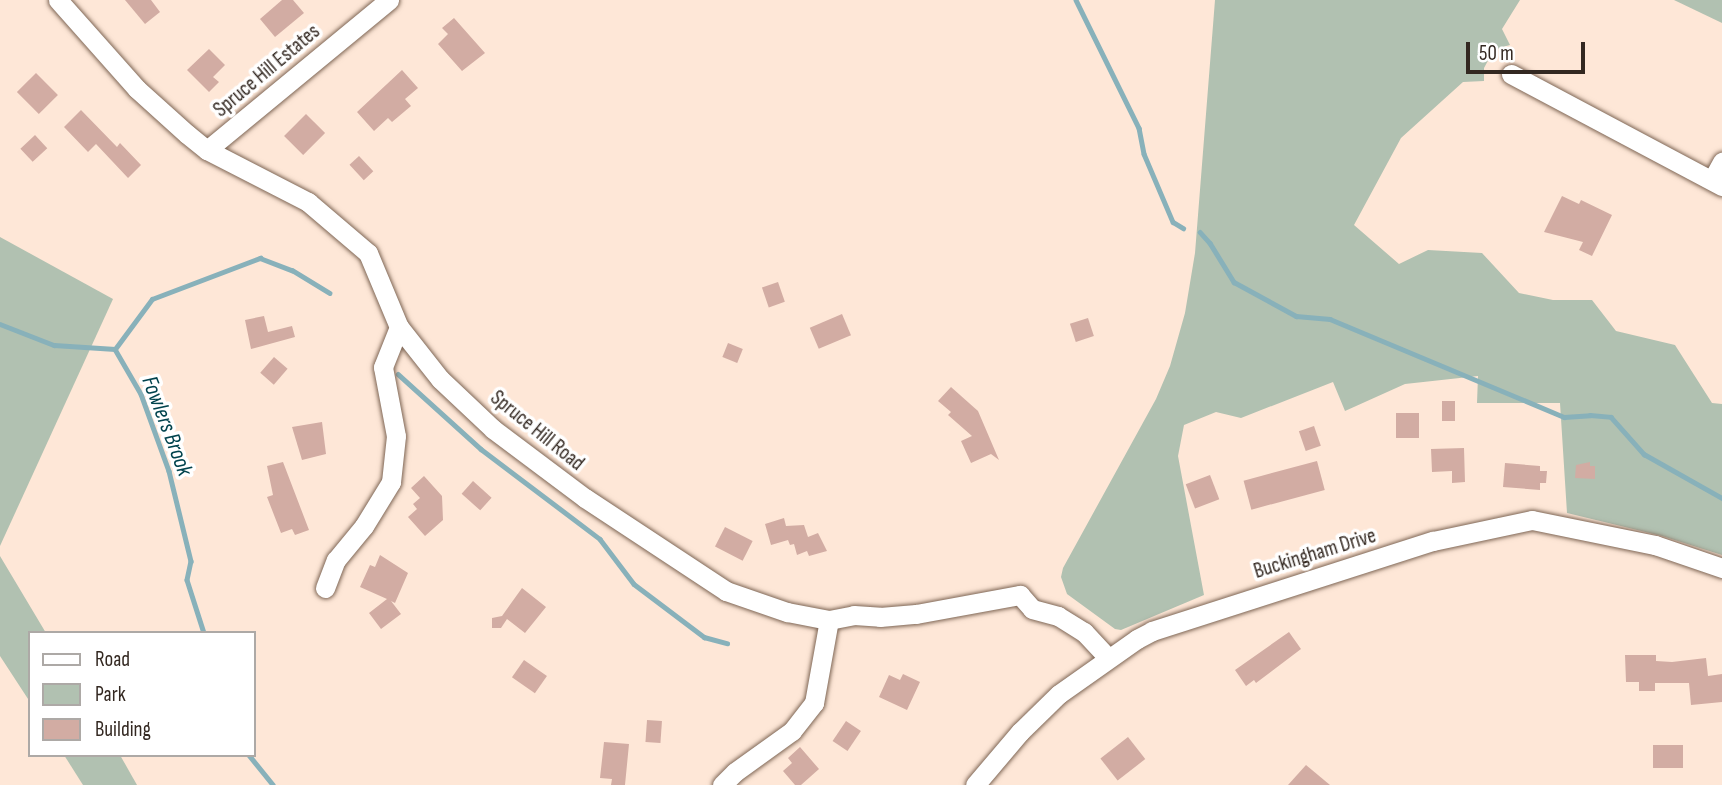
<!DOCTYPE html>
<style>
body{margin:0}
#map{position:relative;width:1722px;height:785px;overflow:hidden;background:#fee7d7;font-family:"Sofia Sans Condensed",sans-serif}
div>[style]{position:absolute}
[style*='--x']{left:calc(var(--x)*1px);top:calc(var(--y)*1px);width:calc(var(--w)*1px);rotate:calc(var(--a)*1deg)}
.green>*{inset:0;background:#b1c1b1}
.stream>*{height:4.5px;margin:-2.25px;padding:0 2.25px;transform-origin:2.25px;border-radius:2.25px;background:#88b1ba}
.building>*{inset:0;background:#d2aca3;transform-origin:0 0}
.roads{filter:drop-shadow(0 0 2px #7e6655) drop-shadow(0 0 2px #7e6655)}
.minor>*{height:19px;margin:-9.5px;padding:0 9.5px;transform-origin:9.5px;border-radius:9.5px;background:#fff}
span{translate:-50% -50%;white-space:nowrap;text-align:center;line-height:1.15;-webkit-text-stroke:7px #fff;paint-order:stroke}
.street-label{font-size:21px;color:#332821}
.water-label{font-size:23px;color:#01434d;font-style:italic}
.legend{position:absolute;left:28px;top:631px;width:228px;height:126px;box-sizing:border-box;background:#fff;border:2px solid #ada9a6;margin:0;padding:9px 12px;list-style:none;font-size:21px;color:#332821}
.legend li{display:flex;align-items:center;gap:14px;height:35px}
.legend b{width:35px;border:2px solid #ada9a6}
.scale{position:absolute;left:1466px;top:42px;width:119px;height:32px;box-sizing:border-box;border:4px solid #332821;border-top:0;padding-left:9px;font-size:21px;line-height:24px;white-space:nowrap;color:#332821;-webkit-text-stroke:5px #fff;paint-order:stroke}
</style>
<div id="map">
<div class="green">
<i style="clip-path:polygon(1215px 0,1520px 0,1502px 29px,1510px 45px,1499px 48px,1490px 57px,1484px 68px,1484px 81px,1463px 82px,1401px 138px,1354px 225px,1399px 264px,1428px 250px,1482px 253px,1519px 293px,1553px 300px,1592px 300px,1616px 331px,1675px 345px,1712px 403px,1722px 404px,1722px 555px,1662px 536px,1567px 513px,1560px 403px,1477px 403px,1478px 376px,1405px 384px,1345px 411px,1333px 382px,1241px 418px,1216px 412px,1184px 425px,1178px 456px,1204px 595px,1121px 630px,1115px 629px,1067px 594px,1061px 577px,1063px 568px,1156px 399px,1170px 366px,1185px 313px,1195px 253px)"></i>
<i style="clip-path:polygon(1674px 0,1722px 0,1722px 23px)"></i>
<i style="clip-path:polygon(0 237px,113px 299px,0 546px)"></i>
<i style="clip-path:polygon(0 556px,46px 633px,30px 633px,30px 702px,0 656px)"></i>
<i style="clip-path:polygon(64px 755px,120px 755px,137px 785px,83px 785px)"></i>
</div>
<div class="stream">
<i style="--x:1076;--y:0;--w:143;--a:63.8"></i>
<i style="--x:1139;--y:128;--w:26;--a:79"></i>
<i style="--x:1144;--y:154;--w:74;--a:66.9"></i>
<i style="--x:1173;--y:222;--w:12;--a:31"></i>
<i style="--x:1200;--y:232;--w:15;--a:48"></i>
<i style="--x:1210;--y:243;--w:46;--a:58.4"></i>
<i style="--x:1234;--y:282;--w:71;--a:28.7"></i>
<i style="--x:1296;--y:316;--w:34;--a:5"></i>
<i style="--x:1330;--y:319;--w:254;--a:22.7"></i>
<i style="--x:1564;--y:417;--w:26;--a:-4"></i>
<i style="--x:1590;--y:415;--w:21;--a:5"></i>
<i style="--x:1611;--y:417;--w:50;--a:48.3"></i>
<i style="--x:1644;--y:454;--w:90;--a:29.4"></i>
<i style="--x:0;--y:324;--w:58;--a:21.3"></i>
<i style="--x:54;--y:345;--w:61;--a:3.8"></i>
<i style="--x:115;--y:349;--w:52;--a:60"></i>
<i style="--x:141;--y:394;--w:82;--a:70"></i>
<i style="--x:169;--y:471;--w:93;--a:76.3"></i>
<i style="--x:191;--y:561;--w:19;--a:102"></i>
<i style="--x:187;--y:580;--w:56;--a:72.2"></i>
<i style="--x:115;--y:349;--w:62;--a:-53.5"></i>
<i style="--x:152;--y:299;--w:116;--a:-20.8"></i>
<i style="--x:260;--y:258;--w:34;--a:21"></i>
<i style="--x:292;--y:270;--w:44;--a:31.2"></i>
<i style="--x:398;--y:374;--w:112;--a:42.1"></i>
<i style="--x:481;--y:449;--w:149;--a:37.1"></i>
<i style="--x:600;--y:539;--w:56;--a:52.9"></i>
<i style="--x:634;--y:584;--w:88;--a:37.1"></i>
<i style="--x:704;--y:637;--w:24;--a:15"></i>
<i style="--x:249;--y:755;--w:38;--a:51"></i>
</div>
<div class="building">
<i style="clip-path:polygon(125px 0,151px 0,160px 12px,145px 24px)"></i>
<i style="clip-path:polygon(282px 0,293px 0,304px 13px,275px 37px,260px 19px)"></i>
<i style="clip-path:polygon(454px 18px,485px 53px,462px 71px,438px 44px,448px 34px,442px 28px)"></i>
<i style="clip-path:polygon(209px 49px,225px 65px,213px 77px,219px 82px,209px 92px,187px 70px)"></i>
<i style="clip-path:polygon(402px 70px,418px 88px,405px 99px,411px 106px,392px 122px,388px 118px,374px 131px,357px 112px)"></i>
<i style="left:36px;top:73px;width:31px;height:27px;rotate:45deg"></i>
<i style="clip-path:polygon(81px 110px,117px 147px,120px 143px,141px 165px,128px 178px,96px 144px,88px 152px,64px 127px)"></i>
<i style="left:306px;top:114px;width:27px;height:31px;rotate:45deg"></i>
<i style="left:35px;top:135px;width:18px;height:20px;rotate:47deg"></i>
<i style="left:359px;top:156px;width:21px;height:13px;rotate:47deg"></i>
<i style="clip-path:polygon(1562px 196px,1579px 204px,1581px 200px,1612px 215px,1592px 256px,1579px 250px,1583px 242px,1544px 232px)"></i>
<i style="left:778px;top:282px;width:21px;height:17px;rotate:71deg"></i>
<i style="left:842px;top:314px;width:23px;height:35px;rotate:67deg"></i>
<i style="clip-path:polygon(264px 316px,268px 332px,292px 326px,295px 337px,251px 349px,245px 320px)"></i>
<i style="left:1088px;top:318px;width:19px;height:19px;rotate:72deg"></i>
<i style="left:728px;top:343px;width:16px;height:15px;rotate:22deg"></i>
<i style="left:274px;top:357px;width:18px;height:21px;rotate:41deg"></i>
<i style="clip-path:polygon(951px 387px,978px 411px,999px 460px,991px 454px,971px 463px,961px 441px,972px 436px,948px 415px,951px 412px,938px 401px)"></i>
<i style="left:1442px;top:401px;width:13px;height:20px"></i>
<i style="left:1396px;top:413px;width:23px;height:25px"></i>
<i style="clip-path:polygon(322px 422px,326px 454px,302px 460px,292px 427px)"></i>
<i style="left:1314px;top:426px;width:21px;height:16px;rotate:71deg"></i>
<i style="clip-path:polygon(1464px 448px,1465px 482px,1452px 483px,1452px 471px,1432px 472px,1431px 449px)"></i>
<i style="left:1317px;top:461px;width:30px;height:76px;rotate:75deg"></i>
<i style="clip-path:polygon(283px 462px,309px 530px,295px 535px,292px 529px,281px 533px,267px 497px,273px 495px,267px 466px)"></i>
<i style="clip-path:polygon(1590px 462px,1590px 466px,1595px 466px,1595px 479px,1575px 478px,1576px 465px)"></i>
<i style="clip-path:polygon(1505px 463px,1540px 466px,1540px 471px,1547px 471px,1546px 483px,1540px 483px,1540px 490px,1503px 487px)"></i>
<i style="left:1210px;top:475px;width:26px;height:26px;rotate:69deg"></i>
<i style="clip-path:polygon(424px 476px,442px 496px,443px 520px,425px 536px,408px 517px,417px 509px,413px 504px,420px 498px,411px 488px)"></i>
<i style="left:473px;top:481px;width:25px;height:17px;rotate:42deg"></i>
<i style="clip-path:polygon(784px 518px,786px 526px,804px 525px,808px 537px,818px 533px,827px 551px,809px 556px,807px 551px,797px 555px,794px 544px,790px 545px,788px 540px,771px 545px,765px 524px)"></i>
<i style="left:725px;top:527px;width:31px;height:22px;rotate:27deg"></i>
<i style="clip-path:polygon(380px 555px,408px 573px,395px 603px,391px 601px,401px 614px,381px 629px,369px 613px,387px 599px,360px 587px,370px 565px,375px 567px)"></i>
<i style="clip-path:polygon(522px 588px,546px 607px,525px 633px,507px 619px,501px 628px,492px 628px,492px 618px,502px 616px)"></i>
<i style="clip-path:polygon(1289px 632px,1301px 649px,1256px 683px,1254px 680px,1246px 686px,1235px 670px)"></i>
<i style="clip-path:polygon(1625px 655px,1656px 655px,1656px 661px,1672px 662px,1706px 658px,1708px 676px,1722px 674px,1722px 702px,1691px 705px,1689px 683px,1655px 683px,1655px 691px,1639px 691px,1639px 682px,1626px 682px)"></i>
<i style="left:524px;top:660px;width:28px;height:21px;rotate:35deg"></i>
<i style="clip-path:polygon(903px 674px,920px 682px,907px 710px,879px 697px,889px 675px,900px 680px)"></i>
<i style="left:647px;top:720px;width:15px;height:22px;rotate:4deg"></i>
<i style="left:846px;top:721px;width:18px;height:24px;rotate:34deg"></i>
<i style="left:1128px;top:737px;width:28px;height:35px;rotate:52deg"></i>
<i style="clip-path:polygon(604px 742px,629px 744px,625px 785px,611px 785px,612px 779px,600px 778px)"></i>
<i style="left:1653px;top:745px;width:30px;height:23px"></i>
<i style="clip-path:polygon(800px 747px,819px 769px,801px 785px,795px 785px,783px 771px,792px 763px,788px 758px)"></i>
<i style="clip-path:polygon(1306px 765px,1330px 785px,1288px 785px)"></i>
</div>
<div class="roads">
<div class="minor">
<i style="--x:58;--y:0;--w:119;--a:48.4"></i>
<i style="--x:137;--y:89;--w:67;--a:42"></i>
<i style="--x:187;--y:134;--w:26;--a:39"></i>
<i style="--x:207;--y:150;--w:114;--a:27.2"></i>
<i style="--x:308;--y:202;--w:79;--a:40.4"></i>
<i style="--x:368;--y:253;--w:80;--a:67.3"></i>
<i style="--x:399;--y:327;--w:66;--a:51.7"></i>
<i style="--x:440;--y:379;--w:73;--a:43.3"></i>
<i style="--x:493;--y:429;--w:115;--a:36.9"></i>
<i style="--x:585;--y:498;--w:169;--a:33.4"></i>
<i style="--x:726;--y:591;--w:65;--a:19"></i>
<i style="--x:787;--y:612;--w:43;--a:10.8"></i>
<i style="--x:829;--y:620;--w:25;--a:-11"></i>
<i style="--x:854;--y:615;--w:26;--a:4"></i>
<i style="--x:880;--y:617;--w:36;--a:-5"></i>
<i style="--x:916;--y:614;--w:106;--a:-10.4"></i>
<i style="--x:1020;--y:595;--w:18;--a:49"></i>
<i style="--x:1032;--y:609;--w:27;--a:15"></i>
<i style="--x:1058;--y:616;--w:31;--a:32"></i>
<i style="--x:1084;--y:632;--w:34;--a:47"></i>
<i style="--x:1511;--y:74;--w:239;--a:28"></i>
<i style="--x:207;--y:150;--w:236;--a:-39.5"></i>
<i style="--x:1712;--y:180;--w:21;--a:-61"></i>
<i style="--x:325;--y:588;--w:30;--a:-69"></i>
<i style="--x:336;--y:560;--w:44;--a:-50.5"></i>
<i style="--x:364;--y:526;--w:52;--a:-58.5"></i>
<i style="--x:391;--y:482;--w:46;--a:-83.8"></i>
<i style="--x:396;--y:436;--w:70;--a:-100.7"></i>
<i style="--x:383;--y:367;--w:43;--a:-68.2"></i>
<i style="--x:722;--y:785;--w:18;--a:-45"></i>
<i style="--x:735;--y:772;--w:70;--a:-35.7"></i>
<i style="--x:792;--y:731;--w:36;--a:-52"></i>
<i style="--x:814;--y:703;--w:84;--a:-79.8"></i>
<i style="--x:975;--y:785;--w:70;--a:-49.7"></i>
<i style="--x:1020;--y:732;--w:54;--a:-44.3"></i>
<i style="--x:1059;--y:694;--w:95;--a:-35.2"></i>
<i style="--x:1137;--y:639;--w:17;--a:-28"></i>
<i style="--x:1152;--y:631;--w:295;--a:-17.8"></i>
<i style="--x:1433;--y:541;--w:101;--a:-12"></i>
<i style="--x:1532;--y:520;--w:126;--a:11.5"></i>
<i style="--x:1655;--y:545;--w:71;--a:18.9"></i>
</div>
</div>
<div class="street-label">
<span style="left:267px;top:71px;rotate:-40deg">Spruce Hill Estates</span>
<span style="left:537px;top:431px;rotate:39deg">Spruce Hill Road</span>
<span style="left:1315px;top:554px;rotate:-17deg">Buckingham Drive</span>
</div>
<div class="water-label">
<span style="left:167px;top:426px;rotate:69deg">Fowlers Brook</span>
</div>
<ul class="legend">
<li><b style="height:9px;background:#fff"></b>Road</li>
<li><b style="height:19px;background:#b1c1b1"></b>Park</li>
<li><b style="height:19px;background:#d2aca3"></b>Building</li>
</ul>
<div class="scale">50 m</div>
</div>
